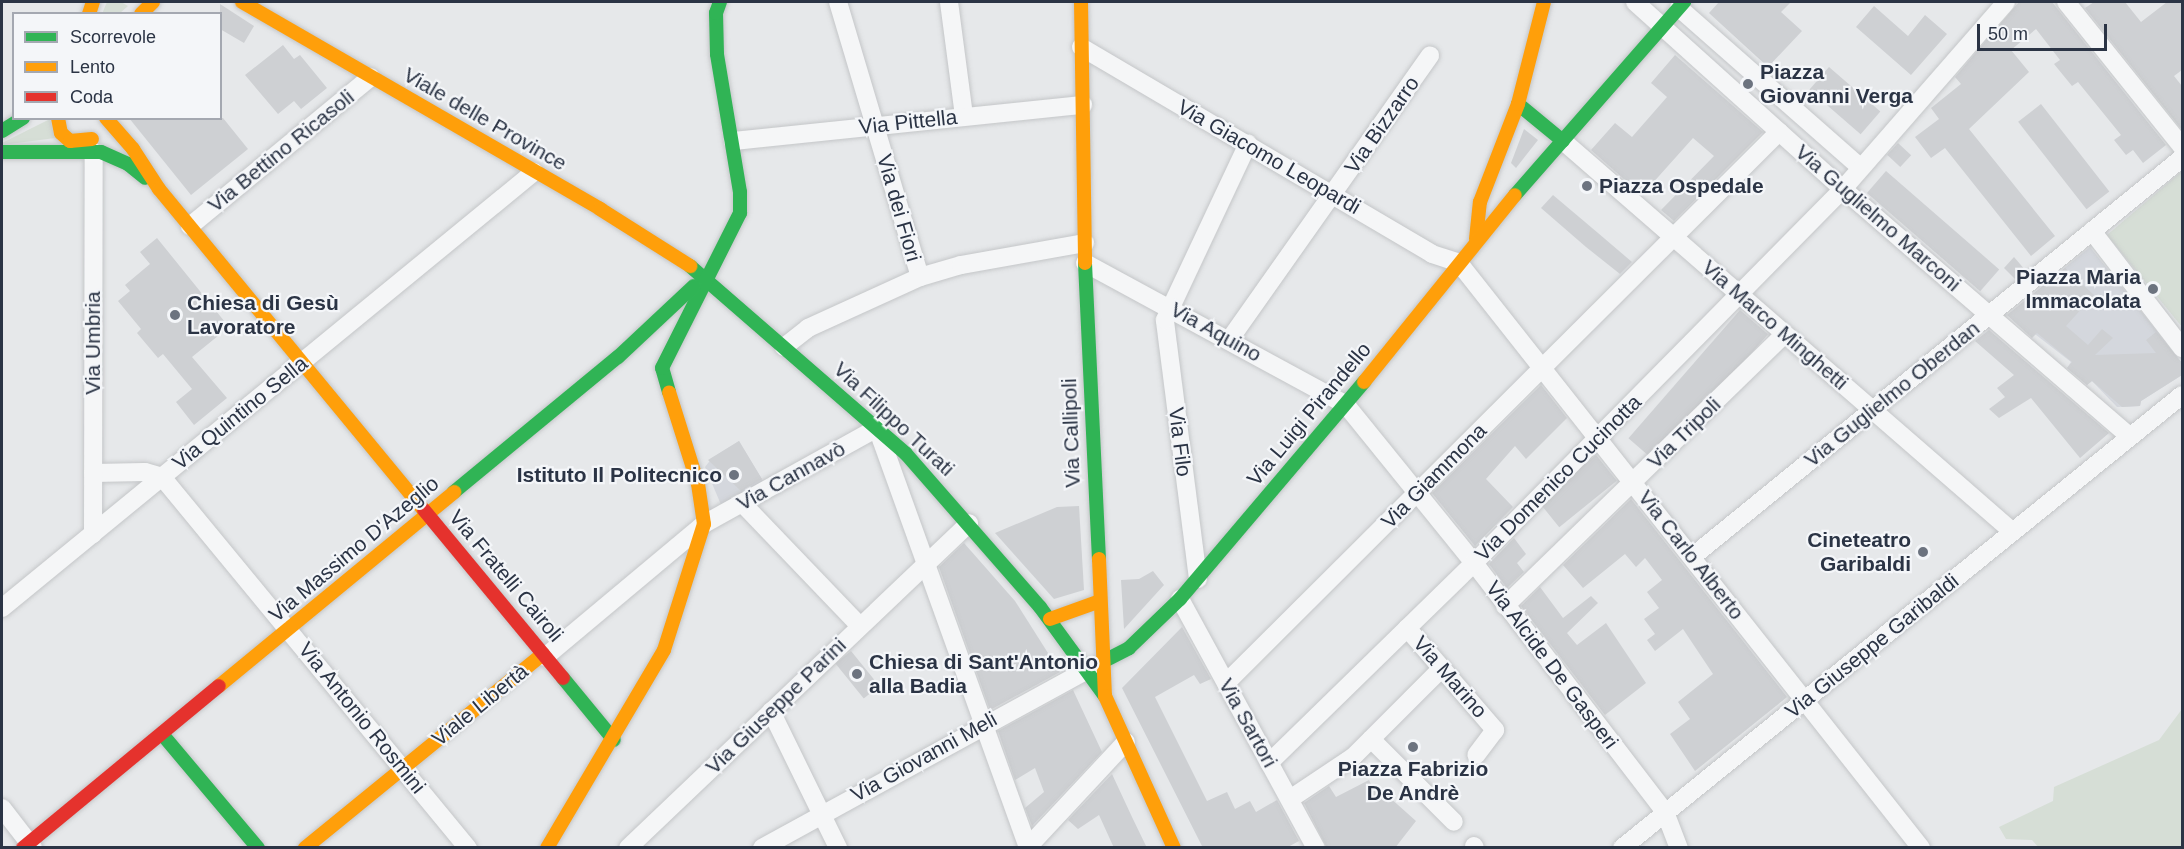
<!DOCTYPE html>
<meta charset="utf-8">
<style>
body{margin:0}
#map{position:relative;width:2184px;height:849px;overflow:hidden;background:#e6e8ea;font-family:Helvetica,sans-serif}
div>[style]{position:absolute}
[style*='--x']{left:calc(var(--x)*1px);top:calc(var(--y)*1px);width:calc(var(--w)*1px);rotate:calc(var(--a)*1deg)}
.built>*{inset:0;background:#d4d7dd}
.green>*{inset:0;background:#d6ded6}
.building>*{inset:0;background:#ced0d3;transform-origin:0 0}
.roads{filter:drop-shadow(0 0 2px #c4c6c8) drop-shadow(0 0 2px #c4c6c8)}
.street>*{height:18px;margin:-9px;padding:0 9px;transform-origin:9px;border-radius:9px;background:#f5f6f7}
.fast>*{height:14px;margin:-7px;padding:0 7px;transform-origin:7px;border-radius:7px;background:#30b455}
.slow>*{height:14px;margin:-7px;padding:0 7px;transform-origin:7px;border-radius:7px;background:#ff9f0a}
.jam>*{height:14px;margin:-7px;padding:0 7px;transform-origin:7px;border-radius:7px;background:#e5322d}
.dots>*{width:16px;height:16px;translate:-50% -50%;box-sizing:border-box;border:3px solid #f4f6f9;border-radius:50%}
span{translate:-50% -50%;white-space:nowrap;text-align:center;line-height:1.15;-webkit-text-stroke:4.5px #f4f6f9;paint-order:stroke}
.poi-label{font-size:21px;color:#2b3445;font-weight:700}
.left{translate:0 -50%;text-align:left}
.right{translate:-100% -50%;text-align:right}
.street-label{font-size:21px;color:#2b3445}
.frame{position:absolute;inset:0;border:3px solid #2b3445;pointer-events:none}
.legend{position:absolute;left:12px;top:12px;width:210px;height:108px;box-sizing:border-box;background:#f4f6f9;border:2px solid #a4a8b1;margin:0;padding:8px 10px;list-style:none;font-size:18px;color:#2b3445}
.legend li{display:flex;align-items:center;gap:12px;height:30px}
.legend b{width:30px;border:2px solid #a4a8b1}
.scale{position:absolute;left:1977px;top:24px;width:130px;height:27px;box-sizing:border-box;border:3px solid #2b3445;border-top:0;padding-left:8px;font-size:18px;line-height:21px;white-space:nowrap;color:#2b3445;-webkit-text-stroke:4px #f4f6f9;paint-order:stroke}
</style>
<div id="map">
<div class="built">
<i style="clip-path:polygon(2090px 247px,2182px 363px,2182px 375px,2141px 401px,2140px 406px,2117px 407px,2092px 381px,2087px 385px,2067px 368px,2071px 362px,2009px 314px)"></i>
<i style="clip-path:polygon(739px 441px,764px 483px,722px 507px,705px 467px,712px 458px)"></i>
</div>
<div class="green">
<i style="clip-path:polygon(107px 2px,121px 2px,128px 6px,120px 13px,102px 14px)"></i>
<i style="clip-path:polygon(50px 119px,55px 138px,2px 145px,2px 143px)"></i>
<i style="clip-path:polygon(2182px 171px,2182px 327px,2107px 235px)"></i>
<i style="clip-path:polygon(2182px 709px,2182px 847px,2039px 848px,2032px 840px,2006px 839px,1999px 827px,2053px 801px,2054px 787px,2159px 740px)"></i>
</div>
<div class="building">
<i style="clip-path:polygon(1719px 2px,1791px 2px,1781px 12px,1802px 31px,1768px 67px,1709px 13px)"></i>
<i style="clip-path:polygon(2019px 2px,2052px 2px,2166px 145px,2143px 163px,2133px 150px,2126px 155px,2114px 140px,2121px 135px,2078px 82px,2072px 86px,2054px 64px,2060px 60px,2036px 29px,2011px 50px,2029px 72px,1969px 129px,2055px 236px,2031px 256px,1945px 148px,1931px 158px,1915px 137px,1939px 119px,1931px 108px,1961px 84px,1955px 77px)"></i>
<i style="clip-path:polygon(2094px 2px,2125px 2px,2141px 22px,2167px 2px,2182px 2px,2182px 70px,2174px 76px,2182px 86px,2182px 130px,2085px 8px)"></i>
<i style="clip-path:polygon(220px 4px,254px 26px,244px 43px,220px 29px)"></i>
<i style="clip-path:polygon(1874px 6px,1908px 36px,1925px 15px,1947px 34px,1911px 75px,1856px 27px)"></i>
<i style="clip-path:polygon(283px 45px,294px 59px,300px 55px,327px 88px,301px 109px,294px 101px,278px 114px,245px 75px)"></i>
<i style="clip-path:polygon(1675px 55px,1763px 132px,1674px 221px,1661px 210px,1714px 156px,1693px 138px,1642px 195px,1591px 150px,1615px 123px,1632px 137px,1667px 97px,1651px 83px)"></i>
<i style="left:1829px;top:67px;width:68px;height:30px;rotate:41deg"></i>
<i style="left:2041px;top:104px;width:111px;height:29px;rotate:52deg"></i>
<i style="clip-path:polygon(129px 118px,223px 118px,248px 149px,191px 195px)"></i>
<i style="clip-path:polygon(1524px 129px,1538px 140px,1516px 168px,1511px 163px)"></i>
<i style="left:1898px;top:143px;width:18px;height:16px;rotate:43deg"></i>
<i style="left:1886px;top:171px;width:150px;height:29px;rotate:41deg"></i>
<i style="clip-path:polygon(1553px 195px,1598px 233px,1632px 262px,1620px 274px,1586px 247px,1541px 208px)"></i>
<i style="clip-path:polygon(157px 238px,229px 327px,192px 357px,227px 398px,194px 425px,176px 402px,192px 389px,163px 354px,158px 358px,137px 333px,141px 329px,118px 301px,130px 291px,125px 285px,150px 264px,140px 252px)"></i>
<i style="clip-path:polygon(2014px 257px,2026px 271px,2015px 279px,2004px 268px)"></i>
<i style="clip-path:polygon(2065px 268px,2094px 295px,2066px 326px,2088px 345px,2102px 329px,2113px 338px,2095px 355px,2156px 353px,2146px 340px,2156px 332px,2182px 363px,2182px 375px,2141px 401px,2140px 406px,2122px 407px,2092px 381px,2087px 385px,2067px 368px,2072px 362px,2037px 333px,2032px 338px,2007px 315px)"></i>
<i style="left:1740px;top:310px;width:37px;height:170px;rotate:41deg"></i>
<i style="clip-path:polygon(1989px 330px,2109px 433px,2080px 458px,2031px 398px,1999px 418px,1989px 409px,2005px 397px,1997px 388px,2014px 375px,1975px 341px)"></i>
<i style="clip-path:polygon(1541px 385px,1567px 418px,1526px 459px,1515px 446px,1486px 479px,1513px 507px,1475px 546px,1432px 493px)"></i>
<i style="clip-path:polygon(739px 441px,762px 479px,741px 491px,708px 460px)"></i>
<i style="left:1596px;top:455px;width:33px;height:74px;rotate:51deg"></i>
<i style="clip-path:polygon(1631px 499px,1787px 697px,1695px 771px,1670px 734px,1690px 719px,1678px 702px,1713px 674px,1683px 629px,1655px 651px,1647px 640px,1655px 634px,1644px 619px,1659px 608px,1647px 592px,1662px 580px,1645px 558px,1636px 567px,1625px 554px,1583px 588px,1563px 565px)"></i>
<i style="clip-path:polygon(1079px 506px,1084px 590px,1054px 599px,995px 533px,1057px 507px)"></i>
<i style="clip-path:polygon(1514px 538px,1526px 554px,1517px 563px,1524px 572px,1507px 588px,1489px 564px)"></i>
<i style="clip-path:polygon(964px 543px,1015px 601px,1060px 672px,990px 710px,939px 567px)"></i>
<i style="clip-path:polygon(1153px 571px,1164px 585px,1124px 629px,1121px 580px,1139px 579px)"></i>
<i style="clip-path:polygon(1540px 587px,1563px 618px,1591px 596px,1598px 603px,1567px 633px,1577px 645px,1606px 623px,1646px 683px,1605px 715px,1521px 606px)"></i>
<i style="clip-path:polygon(1182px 627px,1211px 679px,1200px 684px,1194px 675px,1155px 697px,1207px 801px,1227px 792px,1235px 809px,1250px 801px,1256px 812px,1277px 800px,1299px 841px,1286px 848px,1203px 848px,1122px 688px)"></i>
<i style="left:851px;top:651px;width:45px;height:20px;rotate:51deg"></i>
<i style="clip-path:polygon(1073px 690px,1102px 752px,1032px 826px,1025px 808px,1044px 792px,1035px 768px,1015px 780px,998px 731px)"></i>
<i style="clip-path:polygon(1112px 774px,1132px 817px,1147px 848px,1114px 848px,1099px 815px,1078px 829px,1068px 820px)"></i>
<i style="clip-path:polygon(1369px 780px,1374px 790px,1379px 788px,1416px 821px,1395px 848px,1327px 848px,1304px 803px,1329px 786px,1336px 797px)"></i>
</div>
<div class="roads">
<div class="street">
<i style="--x:838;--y:2;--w:287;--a:73.4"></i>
<i style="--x:949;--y:2;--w:115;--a:82.5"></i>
<i style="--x:1635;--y:2;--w:280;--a:42"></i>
<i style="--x:1843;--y:189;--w:379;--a:40.8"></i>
<i style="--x:2066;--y:2;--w:186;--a:51.3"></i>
<i style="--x:1679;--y:8;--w:242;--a:41.3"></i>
<i style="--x:1081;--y:47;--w:407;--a:30.5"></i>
<i style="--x:1432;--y:254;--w:28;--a:18"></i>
<i style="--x:1459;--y:263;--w:745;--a:51.7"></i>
<i style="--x:733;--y:141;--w:352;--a:-5.9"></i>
<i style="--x:1563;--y:141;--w:596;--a:40.99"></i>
<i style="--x:190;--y:226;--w:234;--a:-39.5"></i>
<i style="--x:2092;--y:231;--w:148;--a:52.4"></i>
<i style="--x:1085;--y:263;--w:297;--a:28.5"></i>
<i style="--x:1346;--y:405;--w:203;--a:51"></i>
<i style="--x:1474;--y:563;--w:314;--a:52.5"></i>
<i style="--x:1665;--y:812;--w:39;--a:69"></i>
<i style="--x:1230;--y:339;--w:347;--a:-54.8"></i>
<i style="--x:784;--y:347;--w:31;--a:-38"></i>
<i style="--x:808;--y:328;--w:123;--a:-24.5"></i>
<i style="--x:920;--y:277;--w:43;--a:-16.3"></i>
<i style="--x:961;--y:265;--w:126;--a:-10.1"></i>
<i style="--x:93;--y:473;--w:52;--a:-1.1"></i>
<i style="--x:145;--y:472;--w:18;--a:16"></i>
<i style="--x:162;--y:477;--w:481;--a:50.5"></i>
<i style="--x:742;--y:503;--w:169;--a:46.2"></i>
<i style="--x:93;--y:534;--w:382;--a:-89.9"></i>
<i style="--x:1692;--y:557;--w:632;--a:-39.16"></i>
<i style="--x:1198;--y:579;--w:261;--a:-97.3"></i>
<i style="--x:1165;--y:320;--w:195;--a:-64.8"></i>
<i style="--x:1180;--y:599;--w:284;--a:61.4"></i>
<i style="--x:1505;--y:606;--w:390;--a:-44.2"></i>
<i style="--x:2;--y:608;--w:688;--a:-39.34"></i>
<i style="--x:1407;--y:628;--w:135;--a:49.2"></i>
<i style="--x:1495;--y:730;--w:31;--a:127"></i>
<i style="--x:545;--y:657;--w:207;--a:-39.9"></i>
<i style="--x:704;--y:524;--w:198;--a:-29"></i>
<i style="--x:877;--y:428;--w:446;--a:70.2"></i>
<i style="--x:1226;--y:683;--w:781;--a:-44.9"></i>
<i style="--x:771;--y:711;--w:153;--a:63.9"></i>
<i style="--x:1371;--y:739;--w:117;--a:45"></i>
<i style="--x:1269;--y:763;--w:286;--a:-44.3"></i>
<i style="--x:1474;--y:563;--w:525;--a:-45.39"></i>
<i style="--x:1843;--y:189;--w:248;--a:-48.9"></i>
<i style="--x:1290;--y:799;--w:76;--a:-33.7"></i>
<i style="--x:1353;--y:757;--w:126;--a:-45"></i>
<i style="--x:2;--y:808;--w:51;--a:52.2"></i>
<i style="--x:1474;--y:846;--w:2;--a:63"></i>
<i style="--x:628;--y:848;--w:471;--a:-43.6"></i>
<i style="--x:762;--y:848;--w:379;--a:-28.7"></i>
<i style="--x:1027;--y:848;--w:145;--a:-47"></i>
<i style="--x:1622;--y:848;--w:720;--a:-38.97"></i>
</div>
<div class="fast">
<i style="--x:1518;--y:104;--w:58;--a:39.4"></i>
<i style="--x:2;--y:131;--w:25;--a:-32"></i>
<i style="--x:2;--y:152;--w:99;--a:0"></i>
<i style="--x:101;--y:152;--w:30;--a:24"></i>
<i style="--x:128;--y:164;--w:22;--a:39"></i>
<i style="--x:1515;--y:195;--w:257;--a:-48.8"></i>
<i style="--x:1085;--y:263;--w:296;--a:87.3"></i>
<i style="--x:690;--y:266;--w:286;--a:41"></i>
<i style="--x:906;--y:454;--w:203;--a:48.8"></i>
<i style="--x:1040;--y:607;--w:110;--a:53.9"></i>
<i style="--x:669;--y:392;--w:25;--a:-106"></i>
<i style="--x:662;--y:368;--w:174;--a:-63.3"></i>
<i style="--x:740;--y:213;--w:21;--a:-90"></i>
<i style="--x:740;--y:192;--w:140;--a:-99.5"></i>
<i style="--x:717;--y:54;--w:41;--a:-91.4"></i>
<i style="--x:716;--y:13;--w:12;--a:-70"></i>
<i style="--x:454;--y:492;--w:212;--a:-39.5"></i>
<i style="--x:618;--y:357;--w:104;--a:-43.1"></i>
<i style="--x:1104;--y:661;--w:28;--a:-27"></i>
<i style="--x:1129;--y:648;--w:71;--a:-43.9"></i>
<i style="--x:1180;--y:599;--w:285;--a:-49.7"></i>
<i style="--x:563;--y:678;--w:80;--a:50.6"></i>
<i style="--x:162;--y:734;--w:149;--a:49.9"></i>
</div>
<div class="slow">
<i style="--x:242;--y:2;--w:414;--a:30"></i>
<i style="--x:600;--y:209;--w:107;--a:32.3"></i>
<i style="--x:1081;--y:2;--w:261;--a:89.1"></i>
<i style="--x:89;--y:14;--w:13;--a:-72"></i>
<i style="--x:141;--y:14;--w:17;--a:-45"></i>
<i style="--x:58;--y:118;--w:15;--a:79"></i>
<i style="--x:61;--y:133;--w:12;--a:42"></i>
<i style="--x:70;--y:141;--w:22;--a:-5"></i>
<i style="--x:106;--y:118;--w:41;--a:48.9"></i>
<i style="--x:133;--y:149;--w:48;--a:57"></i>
<i style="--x:159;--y:189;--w:416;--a:50.5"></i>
<i style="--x:1476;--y:239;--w:37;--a:-84"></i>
<i style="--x:1480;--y:202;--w:105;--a:-68.8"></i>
<i style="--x:1518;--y:104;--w:105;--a:-75.7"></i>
<i style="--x:1364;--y:382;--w:240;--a:-51.1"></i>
<i style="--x:1099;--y:559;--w:137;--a:87.5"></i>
<i style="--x:1105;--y:696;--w:167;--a:65.6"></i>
<i style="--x:1050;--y:619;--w:53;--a:-19.8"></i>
<i style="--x:219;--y:686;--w:305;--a:-39.5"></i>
<i style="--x:305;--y:848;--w:307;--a:-39.2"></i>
<i style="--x:547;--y:848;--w:230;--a:-59.4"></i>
<i style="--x:664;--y:650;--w:132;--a:-72.4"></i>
<i style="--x:704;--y:524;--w:40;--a:-98.5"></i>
<i style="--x:698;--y:484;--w:96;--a:-107.5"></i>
</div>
<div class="jam">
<i style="--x:424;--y:510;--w:218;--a:50.4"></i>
<i style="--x:23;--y:848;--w:254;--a:-39.6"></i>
</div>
</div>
<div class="dots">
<i style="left:1748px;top:84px;background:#6c737f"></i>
<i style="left:1587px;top:186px;background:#6c737f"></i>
<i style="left:2153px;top:289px;background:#6c737f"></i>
<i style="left:175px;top:315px;background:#6c737f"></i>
<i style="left:734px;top:475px;background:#6c737f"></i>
<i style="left:1923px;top:552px;background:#6c737f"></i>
<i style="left:857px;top:674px;background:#6c737f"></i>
<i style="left:1413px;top:747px;background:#6c737f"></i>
</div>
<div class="poi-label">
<span class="left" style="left:1760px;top:84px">Piazza<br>Giovanni Verga</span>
<span class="left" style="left:1599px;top:186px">Piazza Ospedale</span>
<span class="right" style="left:2141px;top:289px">Piazza Maria<br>Immacolata</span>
<span class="left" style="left:187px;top:315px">Chiesa di Gesù<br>Lavoratore</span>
<span class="right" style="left:722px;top:475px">Istituto Il Politecnico</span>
<span class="right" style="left:1911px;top:552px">Cineteatro<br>Garibaldi</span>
<span class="left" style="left:869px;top:674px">Chiesa di Sant'Antonio<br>alla Badia</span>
<span style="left:1413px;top:781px">Piazza Fabrizio<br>De Andrè</span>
</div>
<div class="street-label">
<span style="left:485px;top:119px;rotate:30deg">Viale delle Province</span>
<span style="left:908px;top:122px;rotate:-6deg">Via Pittella</span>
<span style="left:1382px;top:125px;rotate:-55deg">Via Bizzarro</span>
<span style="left:281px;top:151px;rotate:-39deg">Via Bettino Ricasoli</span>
<span style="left:1269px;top:157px;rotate:30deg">Via Giacomo Leopardi</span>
<span style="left:899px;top:208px;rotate:74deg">Via dei Fiori</span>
<span style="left:1878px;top:218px;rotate:41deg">Via Guglielmo Marconi</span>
<span style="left:1775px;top:325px;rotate:41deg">Via Marco Minghetti</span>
<span style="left:1216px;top:332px;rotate:29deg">Via Aquino</span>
<span style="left:93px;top:343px;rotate:-90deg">Via Umbria</span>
<span style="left:1892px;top:394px;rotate:-39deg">Via Guglielmo Oberdan</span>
<span style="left:240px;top:413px;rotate:-39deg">Via Quintino Sella</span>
<span style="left:1309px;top:414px;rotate:-50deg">Via Luigi Pirandello</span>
<span style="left:894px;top:419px;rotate:43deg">Via Filippo Turati</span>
<span style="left:1071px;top:433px;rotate:-92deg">Via Callipoli</span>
<span style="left:1684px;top:433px;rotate:-44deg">Via Tripoli</span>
<span style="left:1180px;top:442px;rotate:83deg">Via Filo</span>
<span style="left:791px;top:476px;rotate:-29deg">Via Cannavò</span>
<span style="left:1434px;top:476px;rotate:-45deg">Via Giammona</span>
<span style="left:1558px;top:478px;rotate:-45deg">Via Domenico Cucinotta</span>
<span style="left:354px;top:549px;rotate:-40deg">Via Massimo D'Azeglio</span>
<span style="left:1691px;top:555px;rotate:52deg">Via Carlo Alberto</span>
<span style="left:506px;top:576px;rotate:50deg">Via Fratelli Cairoli</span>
<span style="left:1872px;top:646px;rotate:-39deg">Via Giuseppe Garibaldi</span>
<span style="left:1552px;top:665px;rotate:53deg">Via Alcide De Gasperi</span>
<span style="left:1450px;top:677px;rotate:49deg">Via Marino</span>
<span style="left:480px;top:705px;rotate:-39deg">Viale Libertà</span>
<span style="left:776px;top:706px;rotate:-44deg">Via Giuseppe Parini</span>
<span style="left:362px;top:718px;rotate:51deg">Via Antonio Rosmini</span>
<span style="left:1248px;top:723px;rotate:61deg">Via Sartori</span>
<span style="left:924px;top:757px;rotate:-29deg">Via Giovanni Meli</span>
</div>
<div class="frame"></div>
<ul class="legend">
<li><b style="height:8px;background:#30b455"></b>Scorrevole</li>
<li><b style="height:8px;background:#ff9f0a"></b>Lento</li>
<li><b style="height:8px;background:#e5322d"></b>Coda</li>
</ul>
<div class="scale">50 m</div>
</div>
